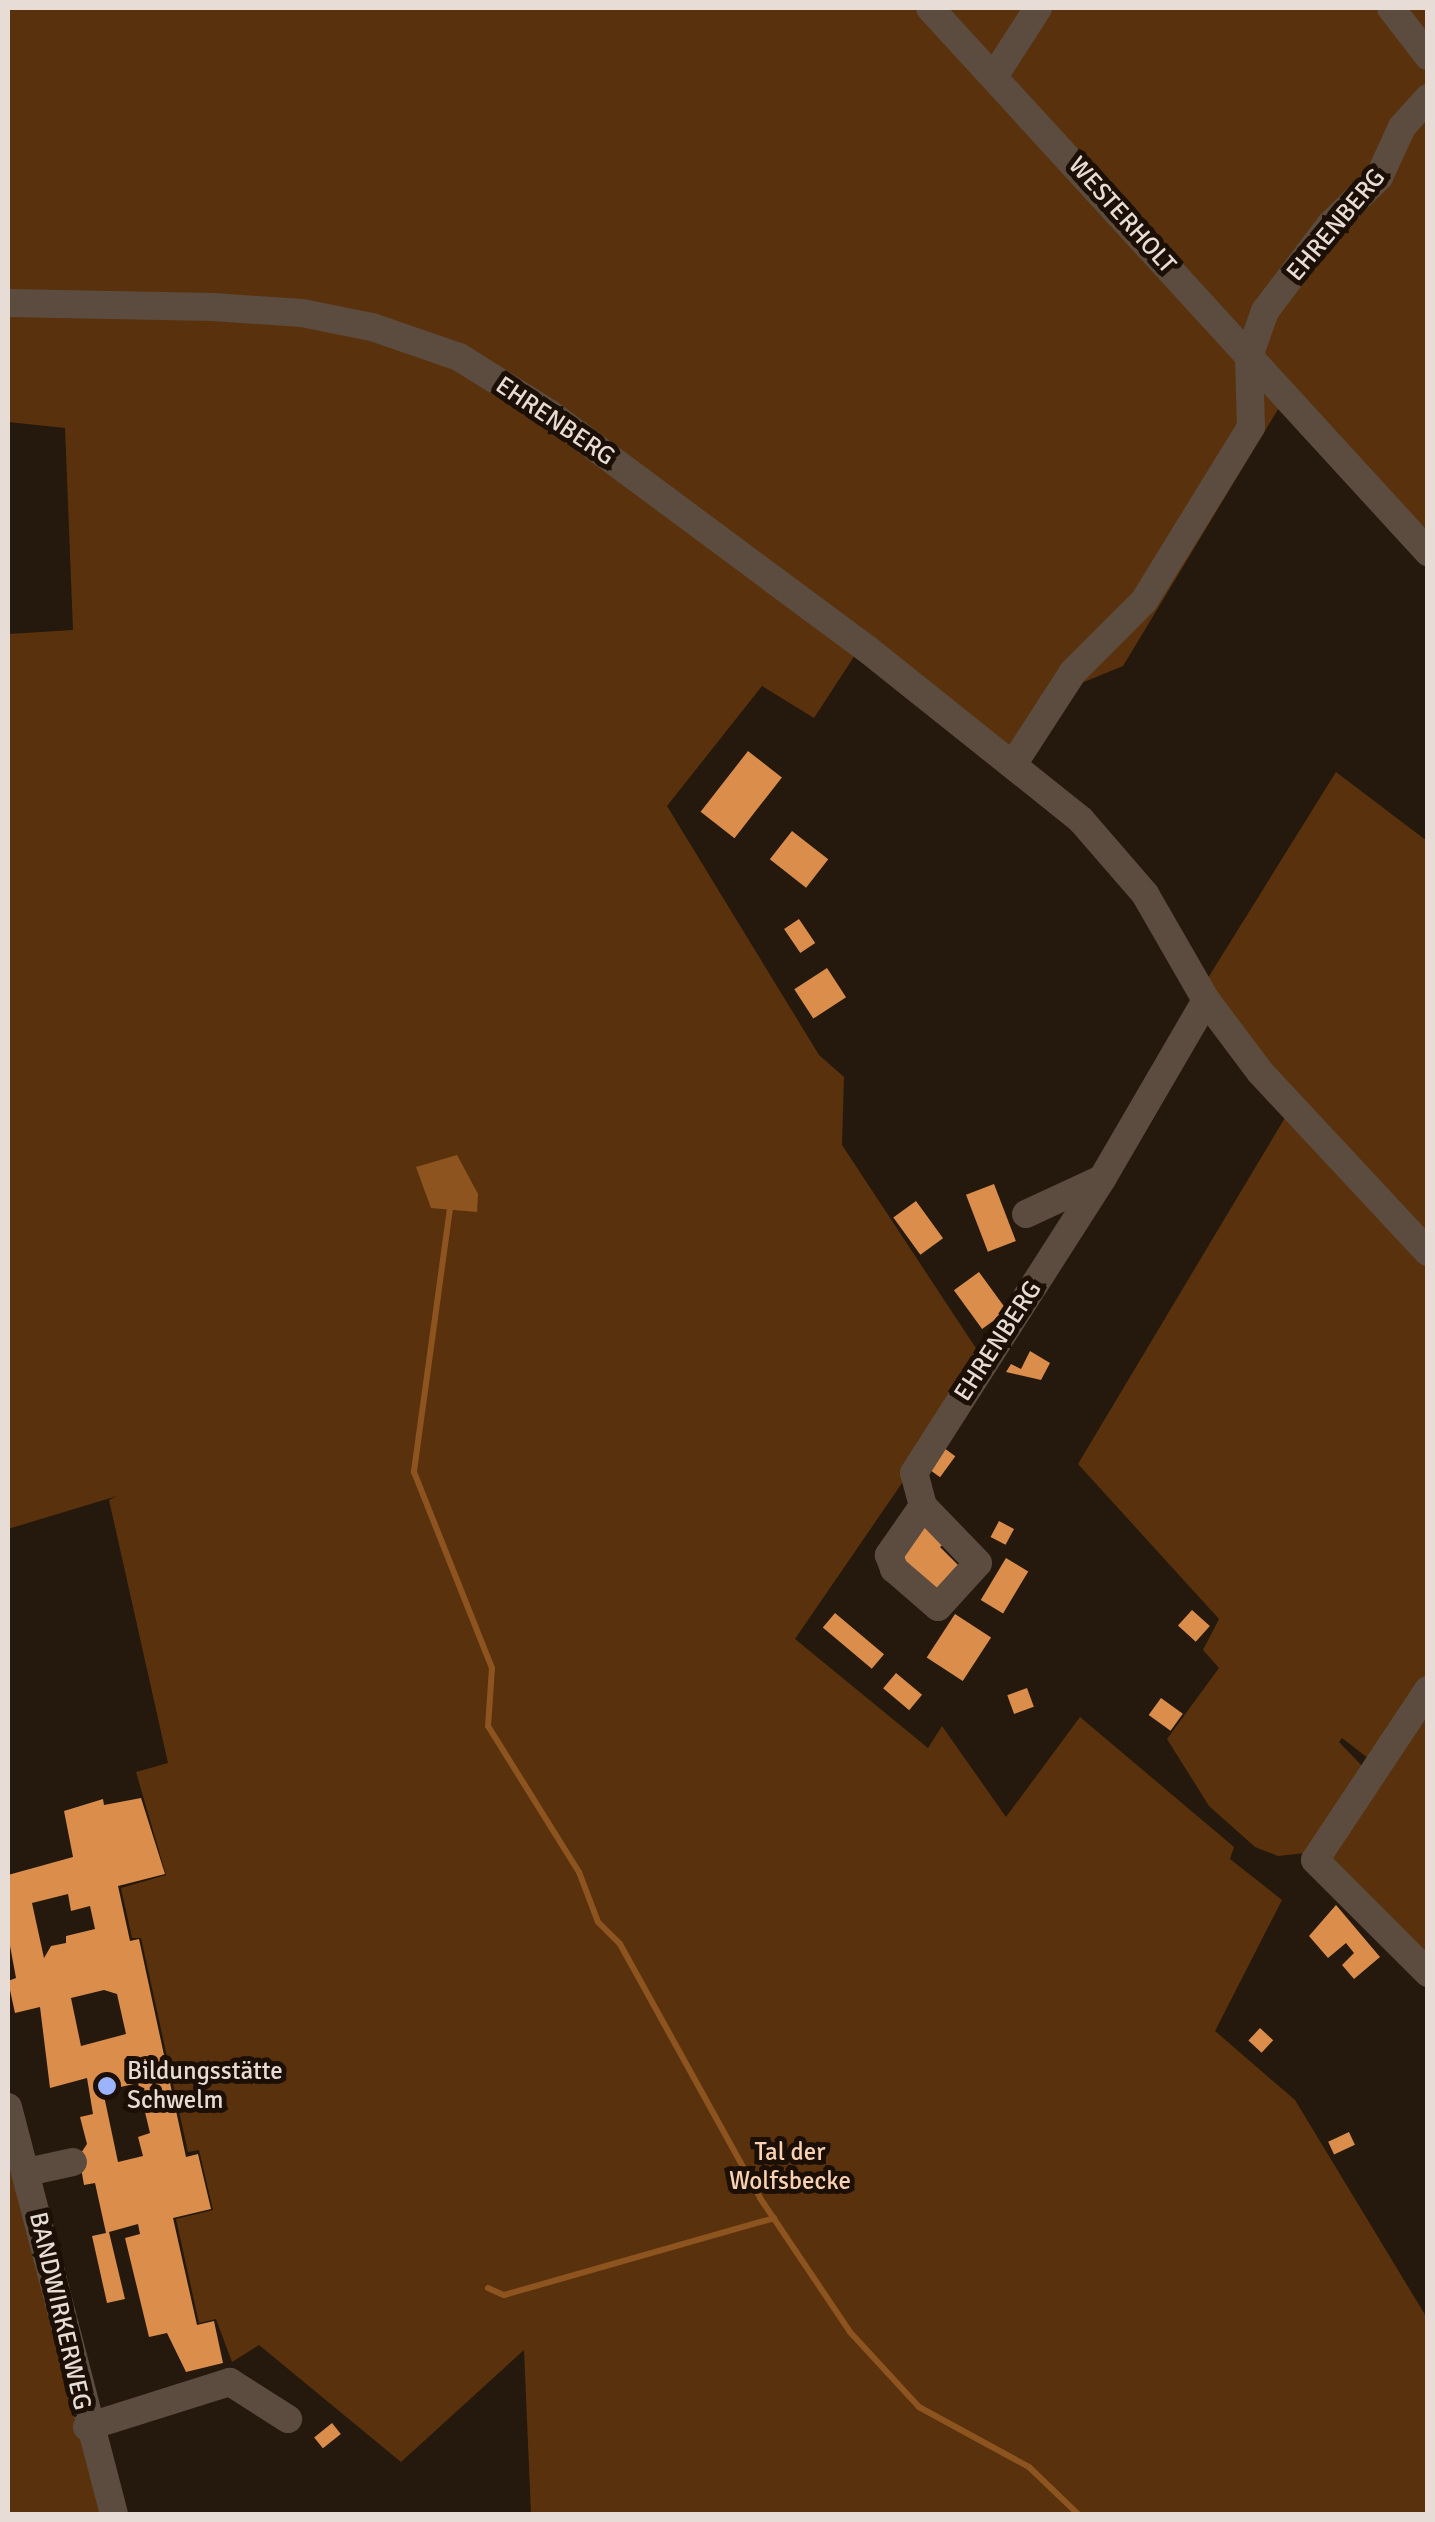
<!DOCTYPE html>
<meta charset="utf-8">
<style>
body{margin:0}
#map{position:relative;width:1435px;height:2522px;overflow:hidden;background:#25180d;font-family:Signika,sans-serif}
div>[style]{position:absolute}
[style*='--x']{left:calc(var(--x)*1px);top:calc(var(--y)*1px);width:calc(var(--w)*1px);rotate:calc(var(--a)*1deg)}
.green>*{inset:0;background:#59320d}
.water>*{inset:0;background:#8d541f}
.stream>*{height:6px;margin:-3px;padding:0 3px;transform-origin:3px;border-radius:3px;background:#8d541f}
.building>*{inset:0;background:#db8e4b;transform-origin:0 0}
.minor>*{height:28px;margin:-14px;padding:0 14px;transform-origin:14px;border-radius:14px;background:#5c4c3f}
.dots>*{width:28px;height:28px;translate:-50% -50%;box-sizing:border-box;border:5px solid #1c0f05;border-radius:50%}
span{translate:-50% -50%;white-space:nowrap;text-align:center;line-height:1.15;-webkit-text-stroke:10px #1c0f05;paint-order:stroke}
.street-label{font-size:25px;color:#e7ddd6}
.poi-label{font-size:25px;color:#e7ddd6}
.left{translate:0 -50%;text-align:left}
.park-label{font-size:25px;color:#fad1b2}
.frame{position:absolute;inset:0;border:10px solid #e7ddd6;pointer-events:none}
</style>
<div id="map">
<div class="green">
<i style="clip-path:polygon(8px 8px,1427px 8px,1427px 564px,1280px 406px,1123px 666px,1079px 684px,1022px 766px,855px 655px,814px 718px,762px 686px,667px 806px,819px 1055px,844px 1077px,842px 1145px,985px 1362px,795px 1639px,928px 1748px,942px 1726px,1006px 1817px,1080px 1717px,1234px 1847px,1230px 1859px,1282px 1900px,1215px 2031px,1295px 2100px,1427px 2318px,1427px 2514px,531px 2514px,524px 2350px,401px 2462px,259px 2345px,232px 2362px,216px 2319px,199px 2323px,176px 2219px,213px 2210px,199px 2150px,188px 2152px,141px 1938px,132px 1938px,121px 1888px,166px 1875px,136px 1772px,168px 1763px,109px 1500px,117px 1496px,8px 1529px,8px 634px,73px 630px,65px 428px,8px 422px)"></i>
<i style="clip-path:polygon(1336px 772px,1427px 841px,1427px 1251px,1305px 1117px,1206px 981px)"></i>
<i style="clip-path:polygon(1289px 1111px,1427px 1260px,1427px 1959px,1323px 1860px,1382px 1769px,1342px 1738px,1339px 1742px,1367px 1771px,1305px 1853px,1278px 1856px,1255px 1847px,1209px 1806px,1167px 1739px,1219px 1668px,1203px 1650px,1219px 1619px,1078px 1464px)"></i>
<i style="clip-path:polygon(8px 2148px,110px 2514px,8px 2514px)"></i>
</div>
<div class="water">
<i style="clip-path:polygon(457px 1155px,478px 1194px,477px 1212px,431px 1208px,416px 1167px)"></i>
</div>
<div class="stream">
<i style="--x:451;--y:1201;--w:274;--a:97.8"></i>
<i style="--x:414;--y:1472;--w:211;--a:68.3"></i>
<i style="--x:492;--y:1668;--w:58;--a:93.9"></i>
<i style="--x:488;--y:1726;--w:172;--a:58.1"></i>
<i style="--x:579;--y:1872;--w:53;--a:69.2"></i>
<i style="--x:598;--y:1922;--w:31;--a:45"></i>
<i style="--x:620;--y:1944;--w:290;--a:61.1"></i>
<i style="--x:760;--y:2198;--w:161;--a:56.1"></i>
<i style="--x:850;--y:2332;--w:102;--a:47.4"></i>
<i style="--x:919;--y:2407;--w:125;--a:28.6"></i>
<i style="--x:1029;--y:2467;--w:68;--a:43.8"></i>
<i style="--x:488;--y:2288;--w:17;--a:24"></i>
<i style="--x:504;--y:2295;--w:281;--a:-15.9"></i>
</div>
<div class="building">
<i style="left:748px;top:751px;width:43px;height:77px;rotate:38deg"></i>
<i style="left:792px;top:831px;width:46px;height:36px;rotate:38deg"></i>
<i style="left:799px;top:919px;width:29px;height:18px;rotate:56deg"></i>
<i style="left:827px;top:968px;width:35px;height:39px;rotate:57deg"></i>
<i style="left:994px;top:1184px;width:61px;height:30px;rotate:69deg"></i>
<i style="left:916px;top:1201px;width:46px;height:28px;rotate:54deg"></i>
<i style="left:979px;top:1272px;width:48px;height:31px;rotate:54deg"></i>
<i style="clip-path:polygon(1030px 1351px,1050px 1363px,1041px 1380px,1006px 1372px,1011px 1364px,1021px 1369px)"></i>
<i style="left:944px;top:1448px;width:14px;height:26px;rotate:36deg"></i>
<i style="clip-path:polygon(931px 1519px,950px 1539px,940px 1547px,966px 1573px,933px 1595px,897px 1553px)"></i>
<i style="left:999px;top:1521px;width:17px;height:18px;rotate:28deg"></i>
<i style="left:1006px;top:1558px;width:26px;height:49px;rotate:31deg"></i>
<i style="left:1192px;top:1610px;width:24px;height:21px;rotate:42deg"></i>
<i style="left:835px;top:1613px;width:64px;height:19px;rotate:40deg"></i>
<i style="left:955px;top:1614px;width:43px;height:52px;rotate:33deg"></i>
<i style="left:896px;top:1673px;width:34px;height:20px;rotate:40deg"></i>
<i style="left:1027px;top:1688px;width:20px;height:21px;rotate:70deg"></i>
<i style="left:1161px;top:1698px;width:27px;height:21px;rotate:36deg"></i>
<i style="clip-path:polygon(evenodd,141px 1798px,165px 1874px,118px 1886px,130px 1941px,139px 1939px,186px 2157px,198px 2154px,211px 2209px,173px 2218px,197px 2325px,214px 2321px,223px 2363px,186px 2372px,167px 2333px,149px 2337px,125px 2238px,140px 2234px,138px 2224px,109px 2232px,125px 2299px,107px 2303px,92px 2236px,106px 2233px,95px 2183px,84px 2185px,79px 2156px,87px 2144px,80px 2117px,93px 2114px,87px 2078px,50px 2088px,40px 2007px,15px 2013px,8px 1981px,16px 1978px,8px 1935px,8px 1875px,73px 1857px,64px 1811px,103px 1799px,104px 1805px,141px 1798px,68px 1894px,71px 1911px,90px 1906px,95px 1929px,66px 1936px,66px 1943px,51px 1946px,44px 1958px,32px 1903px,68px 1894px,141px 1798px,104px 1990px,117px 1994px,126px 2034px,81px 2046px,71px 1998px,104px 1990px,141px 1798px,138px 2083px,150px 2133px,138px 2137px,143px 2156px,118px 2162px,103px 2091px,138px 2083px)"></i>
<i style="clip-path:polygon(1336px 1905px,1380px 1957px,1354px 1979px,1342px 1965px,1354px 1953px,1346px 1943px,1328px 1958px,1309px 1936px)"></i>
<i style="left:1260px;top:2028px;width:18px;height:17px;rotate:43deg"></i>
<i style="left:1349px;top:2132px;width:14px;height:23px;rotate:65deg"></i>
<i style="left:332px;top:2423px;width:14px;height:23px;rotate:51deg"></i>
</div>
<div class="minor">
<i style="--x:930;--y:8;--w:738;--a:47.53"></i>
<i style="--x:1391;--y:8;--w:61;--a:52.4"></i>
<i style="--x:995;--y:75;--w:80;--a:-57.3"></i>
<i style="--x:8;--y:303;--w:205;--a:1.1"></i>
<i style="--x:213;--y:307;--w:89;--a:3.9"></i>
<i style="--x:302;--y:313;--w:71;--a:11.3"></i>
<i style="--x:372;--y:327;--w:92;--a:19"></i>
<i style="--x:459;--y:357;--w:106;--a:31.9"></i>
<i style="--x:549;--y:413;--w:396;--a:36.6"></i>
<i style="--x:867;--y:649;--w:274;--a:38.6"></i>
<i style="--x:1081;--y:820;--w:98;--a:49.1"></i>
<i style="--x:1145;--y:894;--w:122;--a:60.1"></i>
<i style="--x:1206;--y:1000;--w:90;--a:53.1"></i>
<i style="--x:1260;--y:1072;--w:246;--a:47"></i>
<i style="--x:1014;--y:763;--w:108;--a:-57"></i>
<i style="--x:1073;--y:672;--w:100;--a:-45"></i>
<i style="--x:1144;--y:601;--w:204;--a:-58.4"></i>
<i style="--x:1251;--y:427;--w:71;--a:-91.6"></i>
<i style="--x:1249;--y:356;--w:48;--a:-70.4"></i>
<i style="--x:1265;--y:311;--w:108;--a:-52.9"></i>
<i style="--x:1330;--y:225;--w:69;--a:-44.4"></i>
<i style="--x:1379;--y:177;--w:55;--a:-65.3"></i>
<i style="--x:1402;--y:127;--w:39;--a:-48"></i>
<i style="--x:1026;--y:1214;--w:78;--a:-24.9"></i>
<i style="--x:923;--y:1506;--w:60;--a:124.8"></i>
<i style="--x:889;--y:1555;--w:15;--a:70"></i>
<i style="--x:894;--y:1569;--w:58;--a:40.8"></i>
<i style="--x:938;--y:1607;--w:59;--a:-47.7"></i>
<i style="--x:978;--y:1563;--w:79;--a:-134"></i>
<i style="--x:923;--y:1506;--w:34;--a:-105"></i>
<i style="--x:914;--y:1473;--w:349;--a:-57.4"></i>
<i style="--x:1102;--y:1179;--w:207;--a:-59.8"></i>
<i style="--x:1428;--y:1690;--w:204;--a:123.6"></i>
<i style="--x:1315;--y:1860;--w:160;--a:45"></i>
<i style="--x:8;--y:2107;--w:421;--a:75.4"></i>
<i style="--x:27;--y:2172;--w:47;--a:-12.3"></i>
<i style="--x:87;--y:2427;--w:150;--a:-17.5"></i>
<i style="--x:230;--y:2382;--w:69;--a:32.5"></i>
</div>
<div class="dots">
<i style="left:107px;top:2086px;background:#9cb4fd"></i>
</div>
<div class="street-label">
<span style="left:1122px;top:215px;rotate:48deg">WESTERHOLT</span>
<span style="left:1336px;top:225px;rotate:-50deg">EHRENBERG</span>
<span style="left:555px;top:421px;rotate:34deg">EHRENBERG</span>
<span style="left:998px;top:1341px;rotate:-57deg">EHRENBERG</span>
<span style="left:60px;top:2311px;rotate:77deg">BANDWIRKERWEG</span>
</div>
<div class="poi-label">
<span class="left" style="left:127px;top:2086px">Bildungsstätte<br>Schwelm</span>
</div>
<div class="park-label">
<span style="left:790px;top:2167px">Tal der<br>Wolfsbecke</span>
</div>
<div class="frame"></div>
</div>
